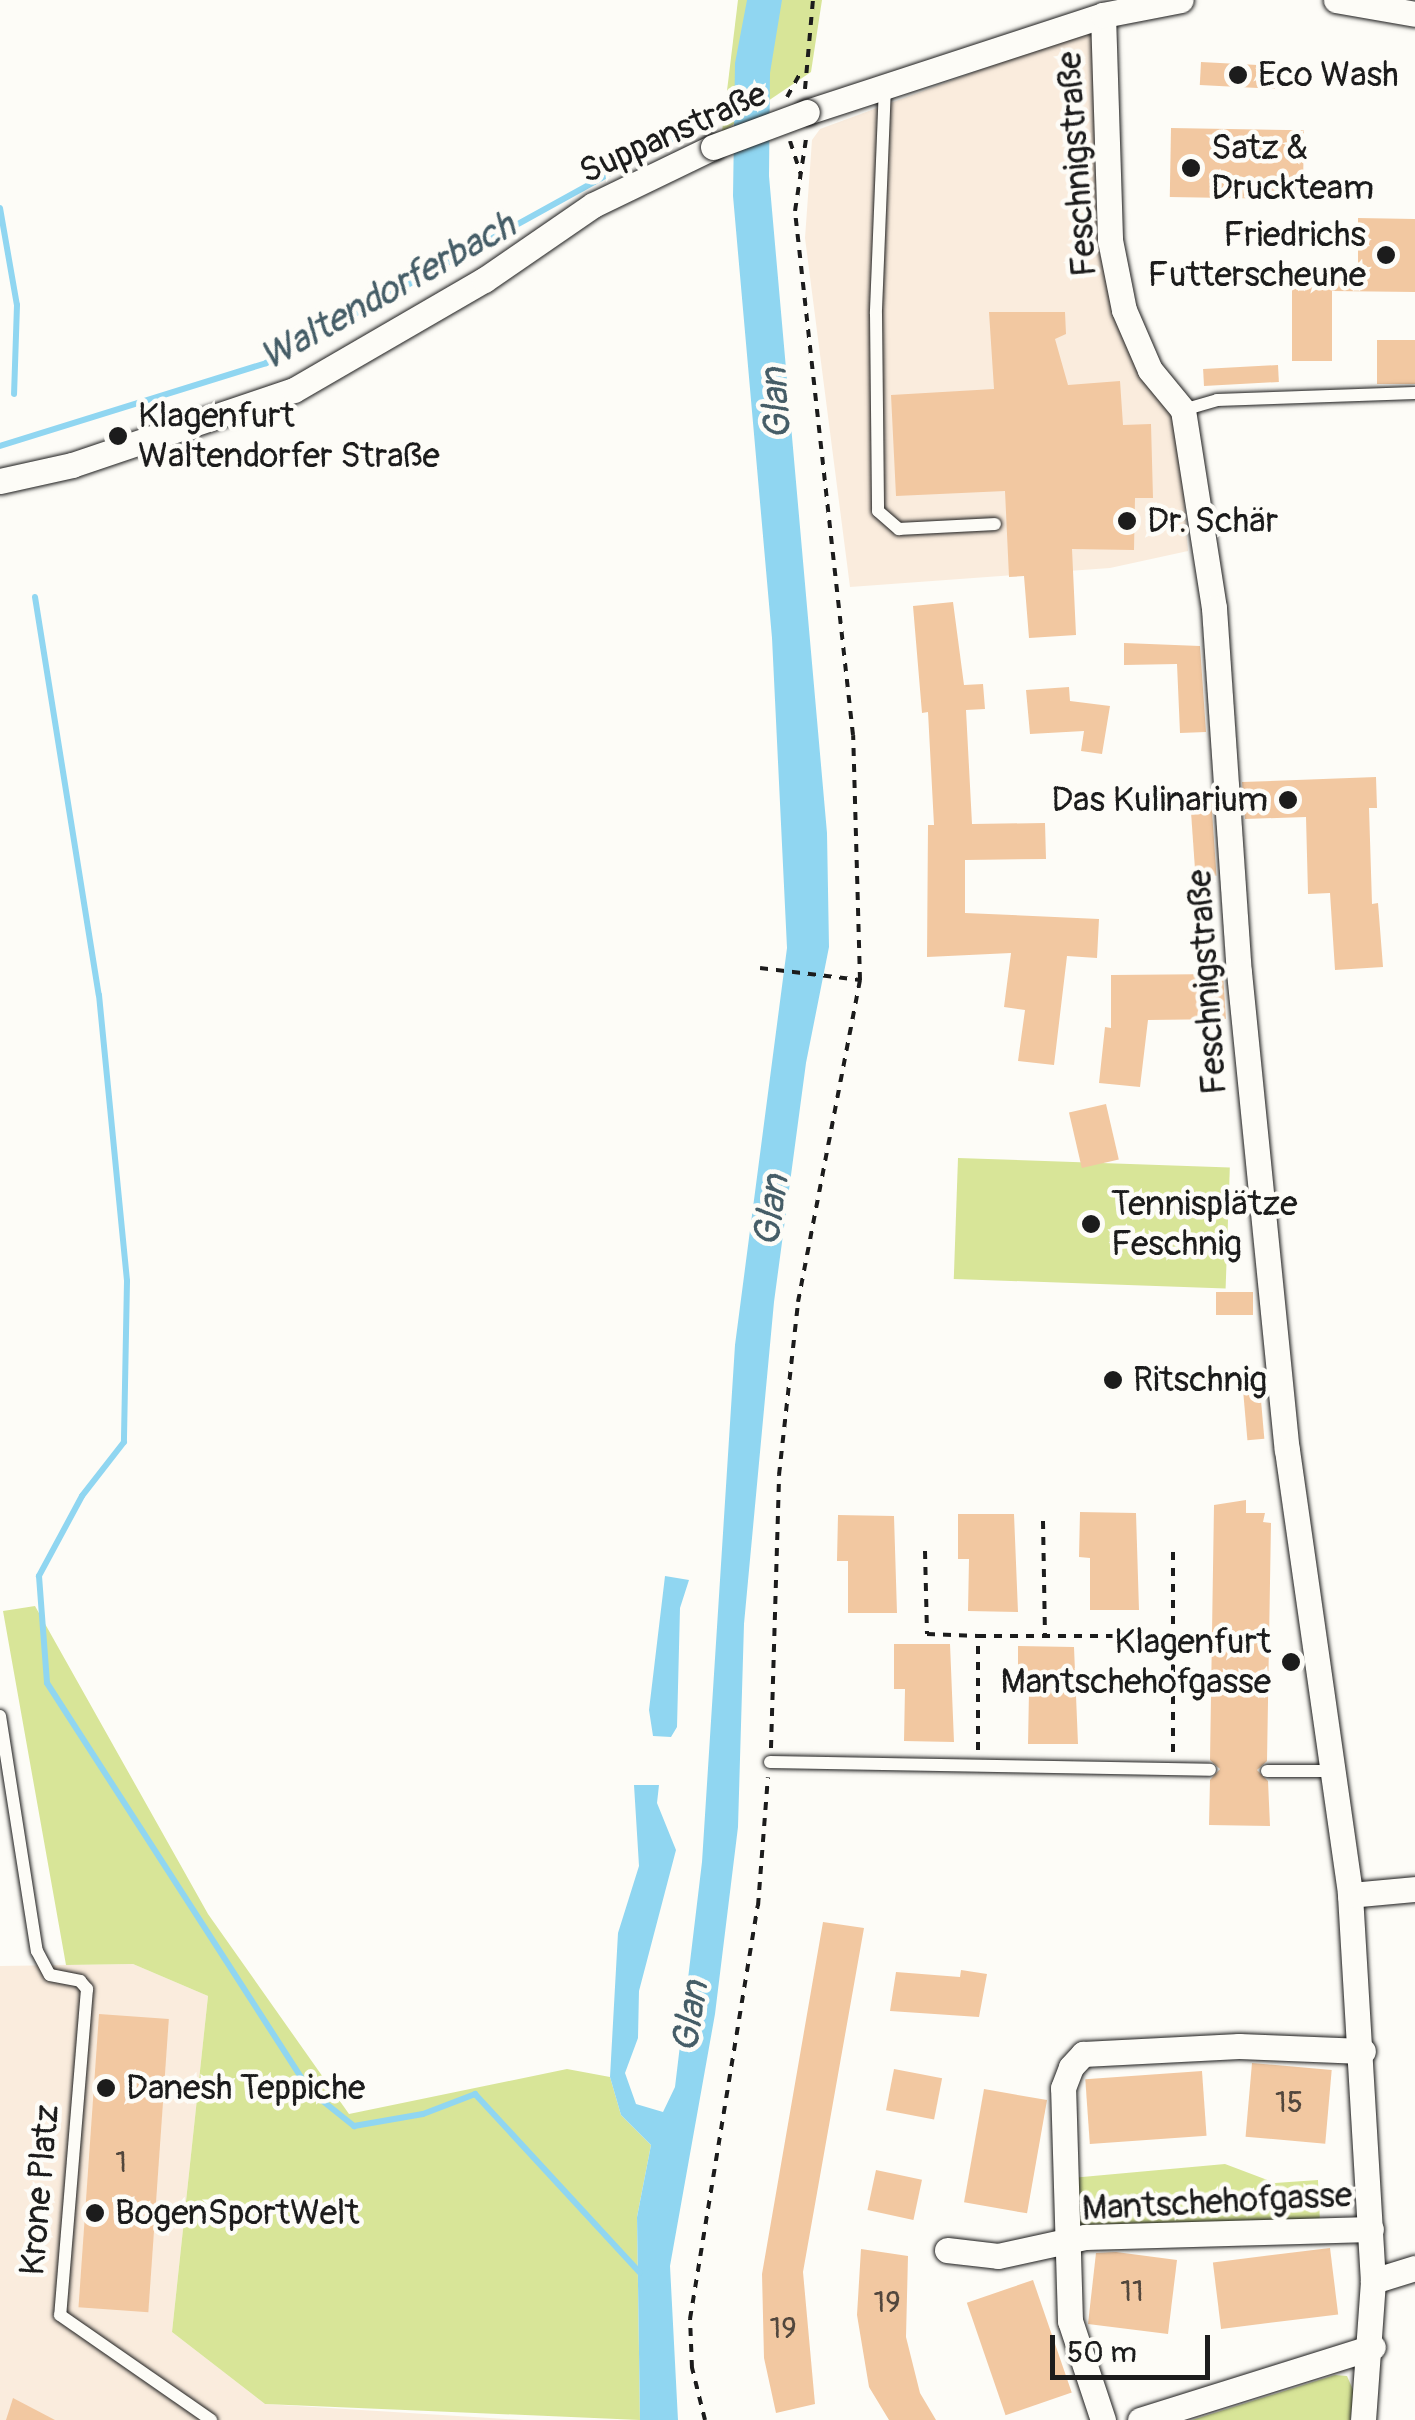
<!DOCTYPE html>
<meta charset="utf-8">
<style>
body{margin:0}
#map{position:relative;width:1415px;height:2420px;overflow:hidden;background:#fdfcf7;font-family:Pangolin,sans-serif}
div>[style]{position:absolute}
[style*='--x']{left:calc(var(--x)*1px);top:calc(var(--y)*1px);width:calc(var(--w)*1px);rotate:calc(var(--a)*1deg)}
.built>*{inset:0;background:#faecdd}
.green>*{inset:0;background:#d8e598;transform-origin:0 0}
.water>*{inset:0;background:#90d6f1}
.stream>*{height:6px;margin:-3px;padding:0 3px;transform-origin:3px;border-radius:3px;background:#90d6f1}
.building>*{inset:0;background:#f2c8a1;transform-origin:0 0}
.path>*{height:4px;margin-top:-2px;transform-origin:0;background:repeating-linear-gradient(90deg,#1c1c1c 0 8px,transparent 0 16px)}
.roads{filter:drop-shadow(0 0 2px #1c1c1c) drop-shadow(0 0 2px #1c1c1c)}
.lane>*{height:12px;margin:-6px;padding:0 6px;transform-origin:6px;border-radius:6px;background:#fdfcf7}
.street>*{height:25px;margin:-12.5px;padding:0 12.5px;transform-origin:12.5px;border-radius:12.5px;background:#fdfcf7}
.bridges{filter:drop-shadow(0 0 2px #1c1c1c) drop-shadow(0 0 2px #1c1c1c)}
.street-bridge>*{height:25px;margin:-12.5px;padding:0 12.5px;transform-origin:12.5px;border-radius:12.5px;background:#fdfcf7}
.dots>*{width:28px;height:28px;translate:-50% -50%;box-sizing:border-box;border:5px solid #fdfcf7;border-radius:50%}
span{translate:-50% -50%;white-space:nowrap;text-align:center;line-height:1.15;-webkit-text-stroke:9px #fdfcf7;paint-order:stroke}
.number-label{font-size:30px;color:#52473d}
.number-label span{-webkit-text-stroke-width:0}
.poi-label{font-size:35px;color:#1c1c1c}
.left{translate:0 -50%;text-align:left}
.right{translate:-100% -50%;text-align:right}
.street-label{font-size:35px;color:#1c1c1c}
.water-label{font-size:38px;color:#455d67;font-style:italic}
.scale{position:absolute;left:1050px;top:2335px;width:160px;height:45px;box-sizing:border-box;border:5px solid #1c1c1c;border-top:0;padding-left:12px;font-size:30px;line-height:35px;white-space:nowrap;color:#1c1c1c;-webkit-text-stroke:8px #fdfcf7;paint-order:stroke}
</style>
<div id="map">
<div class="built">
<i style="clip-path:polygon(1097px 27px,1105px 238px,1178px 418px,1188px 551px,1110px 568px,850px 587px,805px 238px,812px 140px,820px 129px)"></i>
<i style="clip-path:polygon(133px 1964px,208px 1996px,172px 2332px,265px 2404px,524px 2420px,0 2420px,0 1966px)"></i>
</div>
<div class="green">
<i style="clip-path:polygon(738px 0,822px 0,811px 72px,722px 132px)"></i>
<i style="left:958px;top:1158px;width:272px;height:121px;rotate:2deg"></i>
<i style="clip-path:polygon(35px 1606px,208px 1914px,349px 2114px,567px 2069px,610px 2077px,621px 2115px,651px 2145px,637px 2217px,640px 2420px,265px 2404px,172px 2332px,208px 1996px,133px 1964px,66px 1965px,3px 1611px)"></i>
<i style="clip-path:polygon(1225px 2164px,1275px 2183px,1318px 2180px,1320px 2223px,1079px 2227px,1071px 2178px)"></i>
<i style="clip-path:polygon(1335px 2375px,1347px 2376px,1354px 2392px,1350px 2420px,1192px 2420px)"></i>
</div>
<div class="water">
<i style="clip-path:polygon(747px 0,782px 0,770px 73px,769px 176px,827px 833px,829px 947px,806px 1063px,774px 1302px,744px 1624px,738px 1827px,715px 2014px,670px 2266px,678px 2420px,640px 2420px,637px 2217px,651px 2145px,621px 2115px,610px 2077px,618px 1933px,639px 1866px,634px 1785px,659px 1785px,657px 1803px,676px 1850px,639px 1991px,638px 2038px,625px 2073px,636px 2104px,663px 2112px,675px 2087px,702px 1862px,735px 1345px,787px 948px,772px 638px,733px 196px,735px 63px)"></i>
<i style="clip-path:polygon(665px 1576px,689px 1580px,680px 1608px,677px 1727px,671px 1737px,653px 1736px,649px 1710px)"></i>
</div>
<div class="stream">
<i style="--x:0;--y:208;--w:98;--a:80.1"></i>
<i style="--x:17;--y:305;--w:89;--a:91.9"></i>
<i style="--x:0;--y:446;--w:279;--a:-17.3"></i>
<i style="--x:266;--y:363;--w:540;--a:-28.89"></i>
<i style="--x:35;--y:597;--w:403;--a:80.9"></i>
<i style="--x:99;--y:995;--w:287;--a:84.4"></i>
<i style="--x:127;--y:1281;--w:161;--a:91.1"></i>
<i style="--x:124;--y:1442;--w:68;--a:127.9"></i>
<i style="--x:82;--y:1496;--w:91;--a:118.3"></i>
<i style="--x:39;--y:1576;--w:107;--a:85.7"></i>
<i style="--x:47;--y:1683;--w:484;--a:57.2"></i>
<i style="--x:309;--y:2090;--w:58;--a:38.7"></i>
<i style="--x:354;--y:2126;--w:70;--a:-9.9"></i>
<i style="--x:423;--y:2114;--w:56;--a:-21"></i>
<i style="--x:475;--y:2094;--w:243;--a:47.3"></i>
</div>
<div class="building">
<i style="left:1201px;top:62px;width:75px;height:23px;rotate:3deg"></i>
<i style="left:1171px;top:128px;width:133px;height:69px;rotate:1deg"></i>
<i style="clip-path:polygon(1358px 218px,1415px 219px,1415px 292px,1332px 291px,1332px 361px,1292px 361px,1292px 269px,1358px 269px)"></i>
<i style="clip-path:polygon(989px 312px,1065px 312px,1066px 334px,1055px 339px,1068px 385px,1120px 381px,1123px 425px,1151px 424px,1153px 498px,1135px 498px,1134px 550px,1072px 549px,1076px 635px,1029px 638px,1024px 576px,1009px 577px,1005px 491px,896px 496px,891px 395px,994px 389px)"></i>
<i style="left:1377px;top:340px;width:38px;height:44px"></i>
<i style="left:1278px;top:365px;width:17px;height:75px;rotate:87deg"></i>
<i style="clip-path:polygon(953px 602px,964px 685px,983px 684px,985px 709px,966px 710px,972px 824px,1045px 823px,1046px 859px,965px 860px,965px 913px,1099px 919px,1097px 958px,1067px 956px,1054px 1065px,1018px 1061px,1025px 1010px,1004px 1007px,1011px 953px,927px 957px,928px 825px,934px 825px,928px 712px,922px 713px,913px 606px)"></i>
<i style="clip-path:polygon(1124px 643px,1200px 646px,1206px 732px,1180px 733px,1177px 664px,1124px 665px)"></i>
<i style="clip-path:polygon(1069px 687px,1070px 701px,1110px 706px,1102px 754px,1081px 751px,1084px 731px,1030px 734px,1026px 690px)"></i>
<i style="clip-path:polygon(1376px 777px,1377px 808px,1369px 808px,1372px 904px,1378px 903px,1383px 967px,1335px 970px,1330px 893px,1308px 894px,1306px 817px,1245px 819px,1242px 782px)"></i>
<i style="left:1211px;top:797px;width:79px;height:21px;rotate:86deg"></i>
<i style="clip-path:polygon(1223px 974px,1226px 1019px,1148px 1020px,1140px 1087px,1099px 1083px,1105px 1027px,1111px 1028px,1111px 975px)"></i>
<i style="left:1106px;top:1104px;width:57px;height:38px;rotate:77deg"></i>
<i style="left:1216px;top:1292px;width:37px;height:23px"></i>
<i style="left:1260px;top:1389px;width:50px;height:17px;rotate:85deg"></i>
<i style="clip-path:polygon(1246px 1500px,1246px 1513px,1265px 1513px,1263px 1522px,1271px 1523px,1267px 1761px,1257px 1770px,1268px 1781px,1270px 1826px,1209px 1825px,1210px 1780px,1220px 1769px,1210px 1760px,1214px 1505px)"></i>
<i style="clip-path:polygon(1080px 1512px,1136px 1513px,1139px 1610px,1090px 1610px,1090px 1558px,1079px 1557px)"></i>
<i style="clip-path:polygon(958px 1514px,1014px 1514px,1018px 1612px,968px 1611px,969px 1559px,958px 1559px)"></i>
<i style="clip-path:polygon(838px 1515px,894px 1516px,897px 1613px,848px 1613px,848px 1561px,837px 1561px)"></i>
<i style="clip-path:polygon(894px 1644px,950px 1644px,954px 1742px,904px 1741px,905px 1689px,894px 1689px)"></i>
<i style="clip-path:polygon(1018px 1646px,1074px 1647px,1078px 1744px,1028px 1744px,1029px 1691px,1018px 1691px)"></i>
<i style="clip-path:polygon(823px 1922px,864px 1928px,803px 2272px,815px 2404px,776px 2413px,764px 2358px,762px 2274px)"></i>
<i style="clip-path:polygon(961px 1970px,987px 1974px,979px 2017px,890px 2011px,896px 1972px,960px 1977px)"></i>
<i style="left:99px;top:2014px;width:70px;height:294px;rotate:4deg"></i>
<i style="left:1252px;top:2063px;width:80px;height:74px;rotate:5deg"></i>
<i style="left:894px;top:2069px;width:49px;height:42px;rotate:11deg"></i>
<i style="left:1202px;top:2071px;width:65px;height:117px;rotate:86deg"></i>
<i style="left:984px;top:2089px;width:64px;height:115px;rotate:10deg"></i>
<i style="left:876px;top:2170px;width:47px;height:41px;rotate:12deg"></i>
<i style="left:1330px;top:2248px;width:67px;height:118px;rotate:83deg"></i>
<i style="clip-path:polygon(861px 2249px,908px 2256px,906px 2337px,920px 2393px,936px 2420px,889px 2420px,869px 2387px,857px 2315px)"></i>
<i style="clip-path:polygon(1116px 2252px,1177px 2260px,1168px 2334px,1088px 2324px,1096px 2253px)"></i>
<i style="left:1033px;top:2280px;width:119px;height:70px;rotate:71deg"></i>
<i style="clip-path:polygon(13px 2398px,55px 2420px,6px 2420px)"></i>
</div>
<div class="path">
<i style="--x:805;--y:89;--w:89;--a:-84.9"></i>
<i style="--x:787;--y:97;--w:29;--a:-61"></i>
<i style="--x:790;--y:141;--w:35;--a:72"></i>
<i style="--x:760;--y:968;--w:101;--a:6.8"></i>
<i style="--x:1043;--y:1521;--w:117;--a:89"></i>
<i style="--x:925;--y:1551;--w:83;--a:88.6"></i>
<i style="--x:927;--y:1634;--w:51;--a:2.2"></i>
<i style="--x:771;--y:1748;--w:273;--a:-88.3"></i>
<i style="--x:779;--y:1475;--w:174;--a:-83.7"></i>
<i style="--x:798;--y:1302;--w:328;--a:-79.1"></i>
<i style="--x:860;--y:980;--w:245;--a:-91.6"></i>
<i style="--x:853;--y:735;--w:527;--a:-96.32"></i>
<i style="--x:795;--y:211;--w:73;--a:-81.3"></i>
<i style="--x:978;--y:1750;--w:114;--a:-90"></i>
<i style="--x:978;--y:1636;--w:194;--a:0"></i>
<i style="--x:1173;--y:1752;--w:205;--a:-90"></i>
<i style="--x:705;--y:2420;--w:54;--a:-104"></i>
<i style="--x:692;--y:2368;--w:49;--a:-92.3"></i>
<i style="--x:690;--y:2319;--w:419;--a:-80.7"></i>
<i style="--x:758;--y:1906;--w:129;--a:-85.6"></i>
</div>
<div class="roads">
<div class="lane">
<i style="--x:885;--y:86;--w:228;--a:92.3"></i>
<i style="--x:876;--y:314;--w:197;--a:89.4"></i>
<i style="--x:878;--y:511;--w:28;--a:41"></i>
<i style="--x:899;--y:529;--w:96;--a:-3"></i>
<i style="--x:1183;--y:410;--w:35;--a:-16"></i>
<i style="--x:1217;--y:400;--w:198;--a:-2"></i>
<i style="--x:0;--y:1716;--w:238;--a:81.1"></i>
<i style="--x:37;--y:1951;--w:27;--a:62"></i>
<i style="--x:50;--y:1975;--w:31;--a:11"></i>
<i style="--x:80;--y:1981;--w:11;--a:49"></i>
<i style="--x:87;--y:1989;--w:327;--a:94.7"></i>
<i style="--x:60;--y:2315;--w:184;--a:34.8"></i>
<i style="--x:770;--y:1762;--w:440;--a:1"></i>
<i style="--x:1267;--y:1771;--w:65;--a:0"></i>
</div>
<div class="street">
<i style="--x:1336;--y:0;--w:80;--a:10"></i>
<i style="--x:1103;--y:15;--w:225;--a:88.2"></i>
<i style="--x:1110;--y:240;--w:71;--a:78.7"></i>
<i style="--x:1124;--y:310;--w:65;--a:66.6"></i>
<i style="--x:1150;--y:370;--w:52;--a:50.5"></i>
<i style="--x:1183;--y:410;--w:200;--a:81.1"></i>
<i style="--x:1214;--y:608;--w:365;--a:86.1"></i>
<i style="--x:1239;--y:972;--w:480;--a:84.3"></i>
<i style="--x:1287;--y:1450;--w:449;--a:81.9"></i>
<i style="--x:1350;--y:1895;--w:387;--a:86.6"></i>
<i style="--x:1373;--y:2281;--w:139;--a:94.1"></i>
<i style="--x:807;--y:112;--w:311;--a:-18.1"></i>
<i style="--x:1103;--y:15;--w:79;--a:-10.9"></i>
<i style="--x:0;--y:481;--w:74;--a:-12.5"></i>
<i style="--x:72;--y:465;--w:234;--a:-18.7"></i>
<i style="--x:294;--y:390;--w:220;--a:-30.1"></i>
<i style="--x:484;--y:280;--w:132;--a:-34.5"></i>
<i style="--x:593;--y:205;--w:133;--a:-25.8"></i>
<i style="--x:1350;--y:1895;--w:65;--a:-5.3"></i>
<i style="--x:947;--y:2250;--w:51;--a:6.7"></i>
<i style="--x:998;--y:2256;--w:89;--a:-12.3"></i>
<i style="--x:1085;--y:2237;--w:286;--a:-1.6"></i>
<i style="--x:1373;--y:2281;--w:44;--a:-17.2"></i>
<i style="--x:1103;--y:2420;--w:104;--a:-108.4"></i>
<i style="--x:1070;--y:2321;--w:233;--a:-91.7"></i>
<i style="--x:1063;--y:2088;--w:22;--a:-69"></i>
<i style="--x:1071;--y:2067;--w:18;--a:-47"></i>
<i style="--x:1083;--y:2054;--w:156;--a:-2.9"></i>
<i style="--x:1239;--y:2046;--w:124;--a:2.3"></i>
<i style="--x:1140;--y:2420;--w:244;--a:-17.4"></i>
</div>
</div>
<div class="bridges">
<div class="street-bridge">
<i style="--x:713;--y:147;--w:100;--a:-20.4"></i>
</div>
</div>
<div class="dots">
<i style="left:1238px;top:75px;background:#1c1c1c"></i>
<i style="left:1191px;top:168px;background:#1c1c1c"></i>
<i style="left:1386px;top:255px;background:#1c1c1c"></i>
<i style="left:118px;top:436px;background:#1c1c1c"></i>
<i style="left:1127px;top:521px;background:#1c1c1c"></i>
<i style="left:1288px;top:800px;background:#1c1c1c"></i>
<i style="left:1091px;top:1224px;background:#1c1c1c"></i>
<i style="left:1113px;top:1380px;background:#1c1c1c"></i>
<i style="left:1291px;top:1662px;background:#1c1c1c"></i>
<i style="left:106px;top:2088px;background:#1c1c1c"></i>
<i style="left:95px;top:2213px;background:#1c1c1c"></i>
</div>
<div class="number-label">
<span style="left:1289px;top:2103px">15</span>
<span style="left:121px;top:2163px">1</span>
<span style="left:1132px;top:2292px">11</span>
<span style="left:887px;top:2303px">19</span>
<span style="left:783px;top:2329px">19</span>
</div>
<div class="poi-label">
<span class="left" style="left:1258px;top:75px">Eco Wash</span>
<span class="left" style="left:1211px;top:168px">Satz &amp;<br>Druckteam</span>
<span class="right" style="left:1366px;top:255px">Friedrichs<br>Futterscheune</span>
<span class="left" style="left:138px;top:436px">Klagenfurt<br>Waltendorfer Straße</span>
<span class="left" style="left:1147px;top:521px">Dr. Schär</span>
<span class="right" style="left:1268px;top:800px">Das Kulinarium</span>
<span class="left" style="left:1111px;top:1224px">Tennisplätze<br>Feschnig</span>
<span class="left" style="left:1133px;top:1380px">Ritschnig</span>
<span class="right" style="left:1271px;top:1662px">Klagenfurt<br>Mantschehofgasse</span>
<span class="left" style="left:126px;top:2088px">Danesh Teppiche</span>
<span class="left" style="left:115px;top:2213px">BogenSportWelt</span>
</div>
<div class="street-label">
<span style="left:673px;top:133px;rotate:-24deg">Suppanstraße</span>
<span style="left:1077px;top:164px;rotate:-94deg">Feschnigstraße</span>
<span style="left:1207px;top:982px;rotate:-94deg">Feschnigstraße</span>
<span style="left:40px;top:2190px;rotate:-85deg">Krone Platz</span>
<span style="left:1217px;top:2202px;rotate:-3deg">Mantschehofgasse</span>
</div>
<div class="water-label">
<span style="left:388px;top:292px;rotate:-29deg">Waltendorferbach</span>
<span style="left:777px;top:404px;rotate:-94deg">Glan</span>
<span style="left:772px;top:1211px;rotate:-82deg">Glan</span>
<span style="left:691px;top:2017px;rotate:-81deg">Glan</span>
</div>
<div class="scale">50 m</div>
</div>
